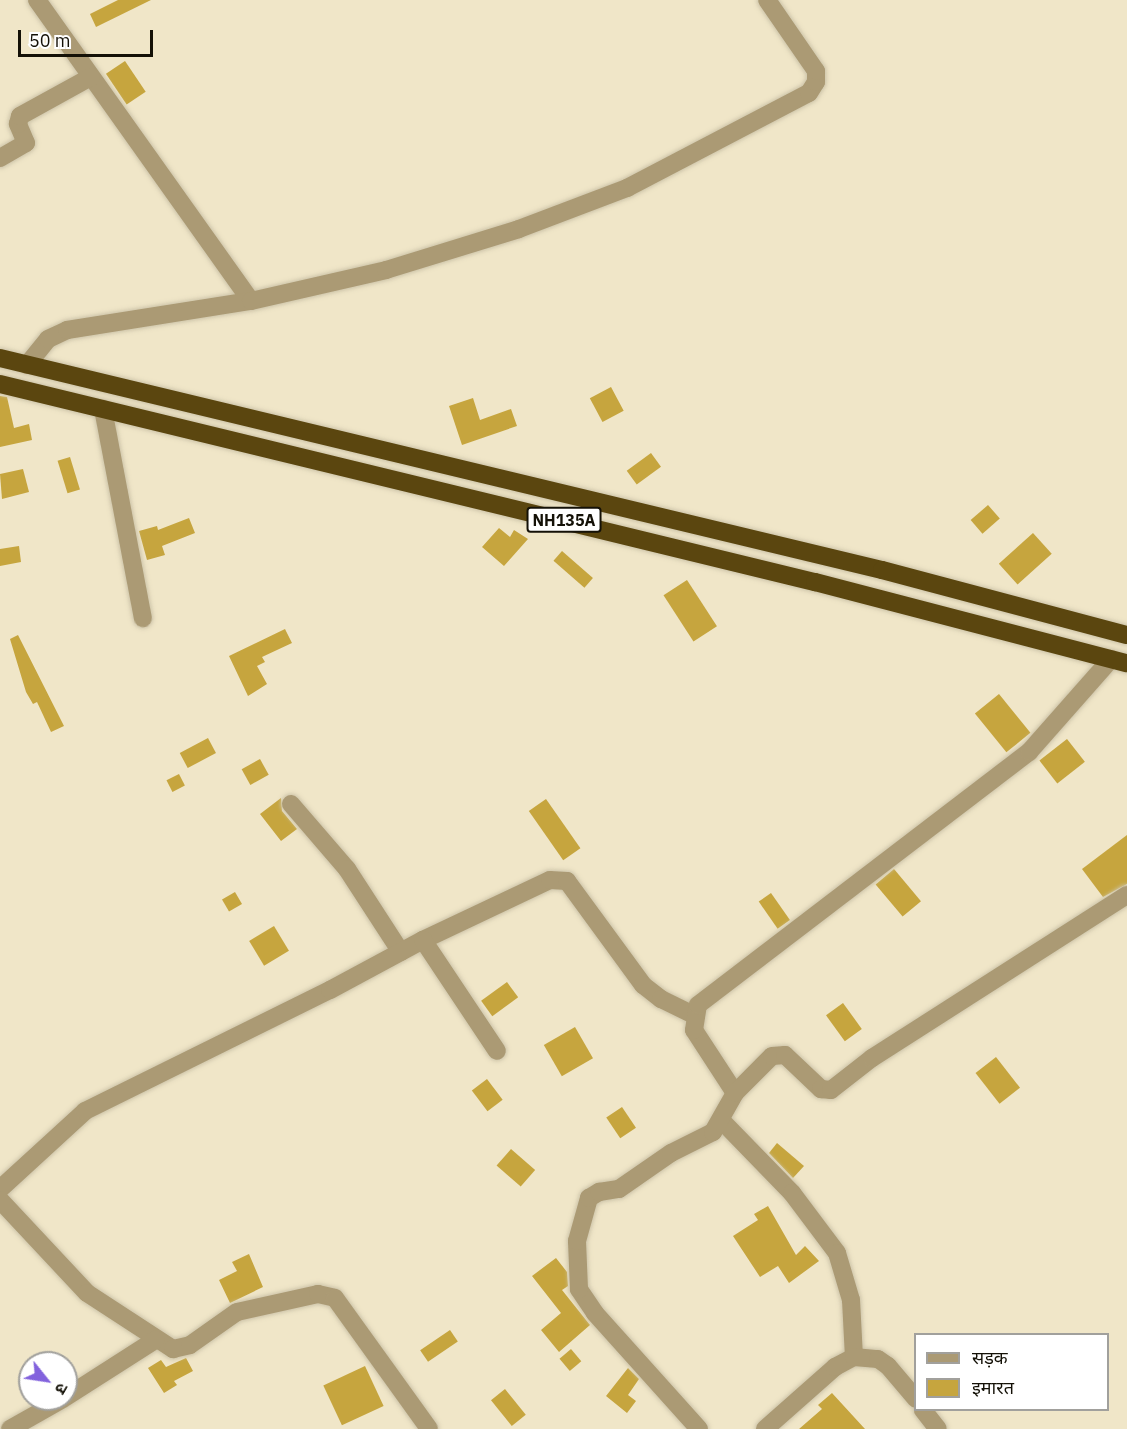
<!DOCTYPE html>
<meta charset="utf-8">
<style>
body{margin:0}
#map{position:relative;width:1127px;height:1429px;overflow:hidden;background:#f0e6c8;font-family:"IBM Plex Sans","Noto Sans Devanagari",sans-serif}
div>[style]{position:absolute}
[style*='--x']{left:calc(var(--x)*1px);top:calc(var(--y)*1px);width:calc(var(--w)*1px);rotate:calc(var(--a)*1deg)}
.building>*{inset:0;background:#c6a53e;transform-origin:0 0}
.roads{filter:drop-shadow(0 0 2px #cdc4a9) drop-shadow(0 0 2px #cdc4a9)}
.street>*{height:18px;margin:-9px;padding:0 9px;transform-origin:9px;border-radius:9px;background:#ab9a74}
.highway>*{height:18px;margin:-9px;padding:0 9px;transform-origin:9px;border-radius:9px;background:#5b460f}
span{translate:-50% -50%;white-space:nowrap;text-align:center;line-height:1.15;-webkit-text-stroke:4.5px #fff;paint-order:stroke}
.shield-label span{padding:2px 4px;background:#fff;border:2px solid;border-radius:4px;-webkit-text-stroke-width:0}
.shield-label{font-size:16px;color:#141107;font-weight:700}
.legend{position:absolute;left:914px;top:1333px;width:195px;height:78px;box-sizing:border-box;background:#fff;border:2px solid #a1a09c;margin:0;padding:8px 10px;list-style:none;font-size:18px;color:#141107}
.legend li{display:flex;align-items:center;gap:12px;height:30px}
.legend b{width:30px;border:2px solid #a1a09c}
.north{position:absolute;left:18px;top:1351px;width:60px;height:60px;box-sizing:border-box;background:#fff;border:2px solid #a1a09c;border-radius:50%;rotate:120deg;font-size:16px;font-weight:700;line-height:24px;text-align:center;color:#141107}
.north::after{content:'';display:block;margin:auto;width:21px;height:27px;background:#8262dd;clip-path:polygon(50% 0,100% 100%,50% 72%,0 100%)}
.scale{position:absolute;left:18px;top:30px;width:135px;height:27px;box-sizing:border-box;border:3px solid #141107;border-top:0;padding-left:8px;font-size:18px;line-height:21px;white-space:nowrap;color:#141107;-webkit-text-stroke:4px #fff;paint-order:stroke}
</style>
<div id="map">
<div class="building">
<i style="clip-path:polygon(118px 0,151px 0,96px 27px,90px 14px)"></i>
<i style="left:125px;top:61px;width:37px;height:23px;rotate:56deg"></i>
<i style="left:611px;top:387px;width:27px;height:24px;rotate:62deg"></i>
<i style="clip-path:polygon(0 396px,7px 397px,14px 428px,29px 424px,32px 440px,0 447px)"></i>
<i style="clip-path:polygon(473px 398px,480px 420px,511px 409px,517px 426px,462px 445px,449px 406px)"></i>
<i style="left:651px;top:453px;width:17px;height:30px;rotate:54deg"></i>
<i style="left:70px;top:457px;width:34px;height:13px;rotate:73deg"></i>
<i style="clip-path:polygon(23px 469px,29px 492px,2px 499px,0 474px)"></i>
<i style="left:988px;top:505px;width:18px;height:23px;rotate:49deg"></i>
<i style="clip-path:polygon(189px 518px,195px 533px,162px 546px,165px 555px,147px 560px,139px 531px,157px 526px,158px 530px)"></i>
<i style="clip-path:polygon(499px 528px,510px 537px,514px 530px,528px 539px,504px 566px,482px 547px)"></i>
<i style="left:1033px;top:533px;width:28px;height:46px;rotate:48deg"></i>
<i style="clip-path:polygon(19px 546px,21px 562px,0 566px,0 549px)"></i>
<i style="left:562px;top:551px;width:41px;height:13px;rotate:41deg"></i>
<i style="left:687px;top:580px;width:55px;height:28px;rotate:57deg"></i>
<i style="clip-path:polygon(285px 629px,292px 643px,262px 657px,265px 662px,257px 666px,267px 684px,248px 696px,229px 656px)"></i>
<i style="clip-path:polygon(18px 635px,64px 726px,51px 732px,37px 702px,33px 704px,26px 692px,10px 639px)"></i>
<i style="left:999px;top:694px;width:50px;height:31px;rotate:51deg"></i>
<i style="left:208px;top:738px;width:17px;height:32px;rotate:62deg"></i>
<i style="left:1067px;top:739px;width:29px;height:35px;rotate:52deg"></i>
<i style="left:260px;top:759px;width:18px;height:21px;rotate:61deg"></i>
<i style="left:179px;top:774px;width:13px;height:14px;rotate:63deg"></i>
<i style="clip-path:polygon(281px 798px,282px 811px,297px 829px,281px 841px,260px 814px)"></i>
<i style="left:546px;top:799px;width:60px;height:21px;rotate:55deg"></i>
<i style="clip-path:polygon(1127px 835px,1127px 884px,1103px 897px,1082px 869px)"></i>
<i style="left:894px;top:869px;width:42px;height:24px;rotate:50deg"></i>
<i style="left:235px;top:892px;width:14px;height:15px;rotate:60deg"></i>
<i style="left:771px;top:893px;width:33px;height:15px;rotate:55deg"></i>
<i style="left:274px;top:926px;width:29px;height:29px;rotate:59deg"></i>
<i style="left:507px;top:982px;width:19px;height:32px;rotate:54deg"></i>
<i style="left:843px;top:1003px;width:32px;height:21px;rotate:54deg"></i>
<i style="left:575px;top:1027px;width:36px;height:36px;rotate:60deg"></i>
<i style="left:996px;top:1057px;width:39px;height:26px;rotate:52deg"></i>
<i style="left:487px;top:1079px;width:26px;height:19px;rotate:53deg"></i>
<i style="left:622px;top:1107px;width:25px;height:19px;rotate:56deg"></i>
<i style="clip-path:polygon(777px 1143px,804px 1166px,793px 1178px,769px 1153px)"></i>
<i style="left:511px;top:1149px;width:32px;height:22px;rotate:41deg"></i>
<i style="clip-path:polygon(768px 1206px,796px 1255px,805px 1246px,819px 1261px,789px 1283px,778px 1266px,760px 1277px,733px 1236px,758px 1220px,754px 1214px)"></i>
<i style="clip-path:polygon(249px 1254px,263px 1287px,230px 1303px,219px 1280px,237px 1271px,232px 1262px)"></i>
<i style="clip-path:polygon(556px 1258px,567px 1272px,568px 1286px,562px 1290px,590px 1325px,559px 1352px,541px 1330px,561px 1313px,532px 1276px)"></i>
<i style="left:450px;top:1330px;width:14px;height:36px;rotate:56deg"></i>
<i style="left:571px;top:1349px;width:16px;height:15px;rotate:50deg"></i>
<i style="clip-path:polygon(186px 1358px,193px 1371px,174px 1381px,177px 1385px,164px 1393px,148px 1368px,161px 1360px,166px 1367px)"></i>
<i style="left:365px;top:1366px;width:44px;height:46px;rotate:65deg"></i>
<i style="clip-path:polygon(628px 1368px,639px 1379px,628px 1395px,636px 1401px,627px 1413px,606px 1396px)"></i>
<i style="left:505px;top:1389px;width:33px;height:18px;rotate:51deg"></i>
<i style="clip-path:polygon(832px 1393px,865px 1429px,799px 1429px,822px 1409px,818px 1405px)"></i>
</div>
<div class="roads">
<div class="street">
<i style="--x:37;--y:0;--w:369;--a:54.6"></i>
<i style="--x:0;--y:158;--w:30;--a:-30"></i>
<i style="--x:26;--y:143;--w:21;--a:-113"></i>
<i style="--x:18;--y:124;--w:8;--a:-76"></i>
<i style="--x:20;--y:116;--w:81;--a:-28.8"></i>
<i style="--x:27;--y:365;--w:33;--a:-51"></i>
<i style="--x:48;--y:339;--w:21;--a:-25"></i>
<i style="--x:67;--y:330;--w:186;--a:-9"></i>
<i style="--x:251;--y:301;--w:139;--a:-12.9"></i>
<i style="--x:386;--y:270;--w:139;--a:-17.1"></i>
<i style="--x:519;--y:229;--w:116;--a:-20.8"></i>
<i style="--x:627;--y:188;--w:205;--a:-27.6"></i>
<i style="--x:809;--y:93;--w:13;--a:-58"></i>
<i style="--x:816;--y:82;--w:11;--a:-90"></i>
<i style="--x:816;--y:71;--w:86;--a:-124.6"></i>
<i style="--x:103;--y:409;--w:213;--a:79.2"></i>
<i style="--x:291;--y:804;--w:86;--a:49.3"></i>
<i style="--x:347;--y:869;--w:99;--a:57"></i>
<i style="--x:423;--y:940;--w:140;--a:-25.3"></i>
<i style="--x:550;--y:880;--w:17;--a:3"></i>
<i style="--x:567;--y:881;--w:129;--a:53.8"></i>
<i style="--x:643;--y:985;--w:23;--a:38"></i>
<i style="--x:661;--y:999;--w:37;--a:26"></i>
<i style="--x:735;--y:1093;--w:75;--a:-123.1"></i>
<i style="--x:694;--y:1030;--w:25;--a:-81"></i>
<i style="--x:698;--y:1005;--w:417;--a:-37.4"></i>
<i style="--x:1029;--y:752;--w:124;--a:-48.6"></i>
<i style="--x:721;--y:1120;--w:102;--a:45.8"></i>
<i style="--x:792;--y:1193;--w:75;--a:53.1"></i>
<i style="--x:837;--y:1253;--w:49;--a:73.4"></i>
<i style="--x:851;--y:1300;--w:57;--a:87"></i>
<i style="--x:0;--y:1189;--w:115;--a:-42.5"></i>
<i style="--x:85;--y:1111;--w:273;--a:-26.3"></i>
<i style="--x:330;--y:990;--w:106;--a:-28.3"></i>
<i style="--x:423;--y:940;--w:133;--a:56.3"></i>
<i style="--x:0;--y:1200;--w:127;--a:46.9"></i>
<i style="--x:87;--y:1293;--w:103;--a:33.1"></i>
<i style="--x:173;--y:1349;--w:17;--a:-13"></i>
<i style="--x:190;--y:1345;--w:57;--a:-35.1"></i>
<i style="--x:237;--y:1312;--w:83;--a:-12.5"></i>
<i style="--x:318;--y:1294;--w:17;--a:13"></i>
<i style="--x:335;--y:1298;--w:161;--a:54.3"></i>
<i style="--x:66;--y:1397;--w:106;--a:-32.6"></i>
<i style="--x:923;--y:1410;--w:24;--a:52"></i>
<i style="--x:10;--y:1429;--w:61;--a:-29.5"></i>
<i style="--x:699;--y:1429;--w:156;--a:-131.9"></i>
<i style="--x:595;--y:1313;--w:29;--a:-124"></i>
<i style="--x:579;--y:1289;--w:48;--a:-92.4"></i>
<i style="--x:577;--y:1241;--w:45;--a:-74.4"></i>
<i style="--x:589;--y:1198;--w:12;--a:-31"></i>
<i style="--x:599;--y:1192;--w:20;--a:-9"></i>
<i style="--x:619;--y:1189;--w:63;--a:-34.7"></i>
<i style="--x:671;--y:1153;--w:47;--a:-26.6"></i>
<i style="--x:713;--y:1132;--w:45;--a:-60.6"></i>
<i style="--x:735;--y:1093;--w:52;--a:-45"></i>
<i style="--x:772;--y:1056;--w:13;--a:-4"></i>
<i style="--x:785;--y:1055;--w:50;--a:43.4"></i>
<i style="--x:821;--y:1089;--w:10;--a:6"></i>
<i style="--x:831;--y:1090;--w:52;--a:-38"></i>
<i style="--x:872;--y:1058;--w:303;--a:-32.6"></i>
<i style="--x:765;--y:1429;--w:94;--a:-41.5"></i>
<i style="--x:835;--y:1367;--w:21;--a:-28"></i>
<i style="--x:854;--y:1357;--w:24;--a:5"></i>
<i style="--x:878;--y:1359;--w:12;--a:35"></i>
<i style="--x:888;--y:1366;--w:43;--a:49.7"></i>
</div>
<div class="highway">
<i style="--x:0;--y:358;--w:907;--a:13.52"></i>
<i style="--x:882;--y:570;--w:253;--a:14.9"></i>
<i style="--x:0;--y:384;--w:839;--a:13.66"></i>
<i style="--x:815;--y:582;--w:322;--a:14.6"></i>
</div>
</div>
<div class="shield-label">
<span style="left:564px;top:520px">NH135A</span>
</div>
<ul class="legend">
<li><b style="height:8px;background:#ab9a74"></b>सड़क</li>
<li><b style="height:16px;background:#c6a53e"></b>इमारत</li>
</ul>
<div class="north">उ</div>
<div class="scale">50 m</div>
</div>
